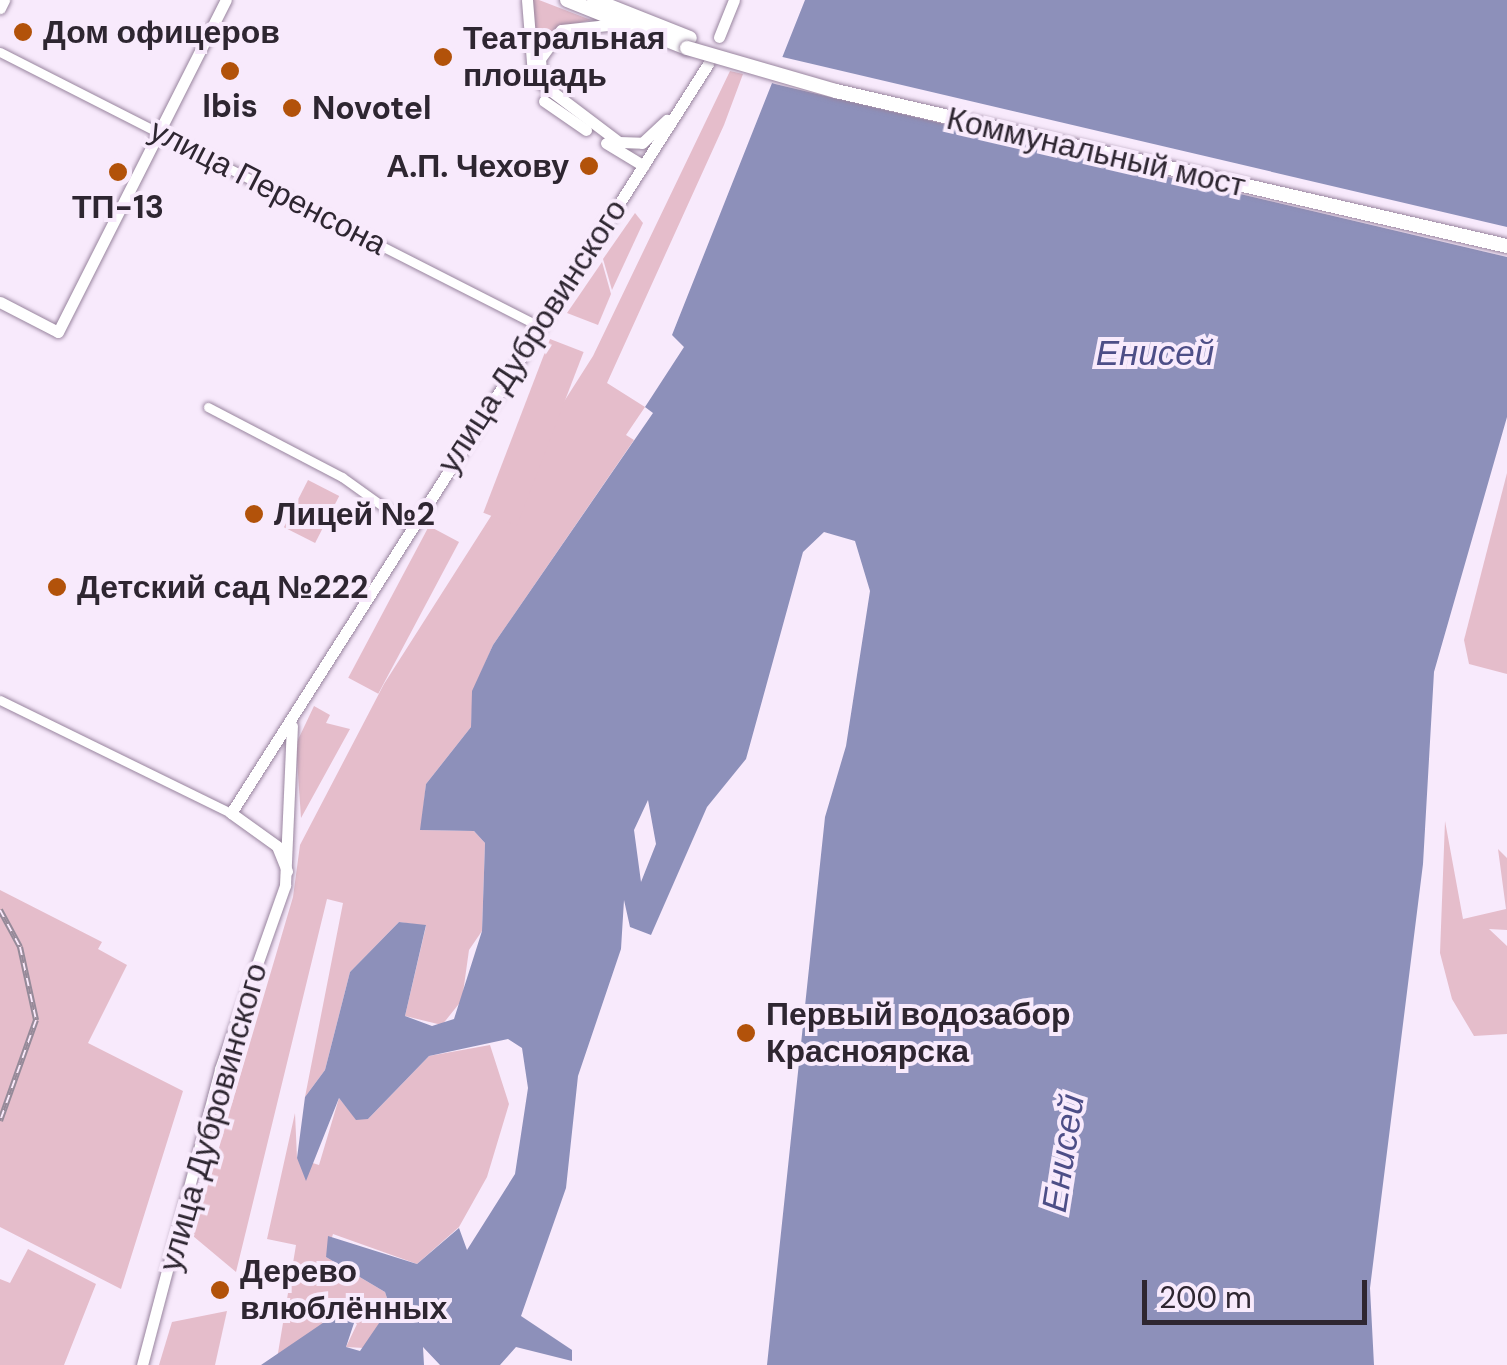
<!DOCTYPE html>
<meta charset="utf-8">
<style>
body{margin:0}
#map{position:relative;width:1507px;height:1365px;overflow:hidden;background:#f8eafc;font-family:"DM Sans",sans-serif}
div>[style]{position:absolute}
[style*='--x']{left:calc(var(--x)*1px);top:calc(var(--y)*1px);width:calc(var(--w)*1px);rotate:calc(var(--a)*1deg)}
.green>*{inset:0;background:#e5bdcb;transform-origin:0 0}
.water>*{inset:0;background:#8d90ba}
.pier>*{inset:0;background:#f8eafc}
.roads{filter:drop-shadow(0 0 2px #98849e) drop-shadow(0 0 2px #98849e)}
.minor>*{height:9px;margin:-4.5px;padding:0 4.5px;transform-origin:4.5px;border-radius:4.5px;background:#fff}
.major>*{height:11px;margin:-5.5px;padding:0 5.5px;transform-origin:5.5px;border-radius:5.5px;background:#fff}
.highway>*{height:14px;margin:-7px;padding:0 7px;transform-origin:7px;border-radius:7px;background:#fff}
.rail>*{height:6px;margin-top:-3px;transform-origin:0;background:repeating-linear-gradient(90deg,#f8eafc 0 8px,#958a99 0 16px);box-sizing:border-box;border-block:2px solid #958a99}
.bridges{filter:drop-shadow(0 0 2px #98849e) drop-shadow(0 0 2px #98849e)}
.highway-bridge>*{height:14px;margin:-7px;padding:0 7px;transform-origin:7px;border-radius:7px;background:#fff}
.dots>*{width:28px;height:28px;translate:-50% -50%;box-sizing:border-box;border:5px solid #f8eafc;border-radius:50%}
span{translate:-50% -50%;white-space:nowrap;text-align:center;line-height:1.15;-webkit-text-stroke:8px #f8eafc;paint-order:stroke}
.poi-label{font-size:32px;color:#2e2631;font-weight:700}
.left{translate:0 -50%;text-align:left}
.right{translate:-100% -50%;text-align:right}
.street-label{font-size:32px;color:#2e2631}
.water-label{font-size:35px;color:#4d4e87;font-style:italic}
.scale{position:absolute;left:1142px;top:1280px;width:225px;height:45px;box-sizing:border-box;border:5px solid #2e2631;border-top:0;padding-left:12px;font-size:30px;line-height:35px;white-space:nowrap;color:#2e2631;-webkit-text-stroke:8px #f8eafc;paint-order:stroke}
</style>
<div id="map">
<div class="green">
<i style="clip-path:polygon(531px 0,539px 0,591px 20px,556px 28px,539px 51px)"></i>
<i style="clip-path:polygon(730px 71px,743px 74px,724px 125px,607px 383px,645px 407px,626px 435px,634px 440px,493px 645px,473px 691px,471px 727px,426px 784px,421px 830px,474px 831px,485px 843px,482px 931px,469px 950px,462px 1000px,442px 1025px,405px 1016px,426px 926px,399px 922px,350px 972px,325px 1070px,305px 1097px,343px 903px,327px 899px,236px 1272px,193px 1236px,293px 897px,300px 845px,384px 684px,593px 356px)"></i>
<i style="clip-path:polygon(635px 213px,643px 223px,612px 290px,603px 259px)"></i>
<i style="clip-path:polygon(602px 262px,611px 294px,598px 325px,567px 313px)"></i>
<i style="left:550px;top:339px;width:36px;height:186px;rotate:21deg"></i>
<i style="clip-path:polygon(1507px 473px,1507px 674px,1469px 664px,1464px 640px)"></i>
<i style="left:308px;top:480px;width:35px;height:53px;rotate:27deg"></i>
<i style="left:429px;top:526px;width:34px;height:172px;rotate:28deg"></i>
<i style="clip-path:polygon(314px 706px,330px 715px,326px 723px,350px 729px,301px 818px,296px 744px)"></i>
<i style="clip-path:polygon(1445px 821px,1463px 919px,1506px 909px,1498px 849px,1507px 858px,1507px 930px,1489px 929px,1507px 946px,1507px 1034px,1474px 1036px,1452px 999px,1440px 953px)"></i>
<i style="clip-path:polygon(0 890px,102px 942px,98px 949px,127px 965px,88px 1043px,183px 1091px,121px 1289px,0 1227px)"></i>
<i style="clip-path:polygon(490px 1045px,509px 1104px,487px 1177px,459px 1227px,417px 1264px,333px 1234px,326px 1257px,385px 1292px,390px 1307px,364px 1348px,346px 1347px,357px 1324px,340px 1312px,277px 1359px,296px 1245px,267px 1239px,295px 1113px,297px 1158px,319px 1165px,339px 1098px,356px 1119px,368px 1119px,429px 1056px)"></i>
<i style="clip-path:polygon(28px 1249px,96px 1284px,64px 1365px,0 1365px,0 1279px,10px 1283px)"></i>
<i style="clip-path:polygon(227px 1311px,215px 1365px,159px 1365px,172px 1322px)"></i>
</div>
<div class="water">
<i style="clip-path:polygon(evenodd,805px 0,1507px 0,1507px 417px,1434px 672px,1423px 864px,1370px 1288px,1374px 1365px,767px 1365px,825px 817px,846px 746px,870px 591px,855px 541px,824px 532px,803px 552px,746px 759px,707px 807px,651px 935px,630px 927px,624px 900px,621px 949px,578px 1076px,566px 1188px,521px 1316px,572px 1350px,572px 1361px,516px 1347px,500px 1365px,440px 1365px,423px 1347px,424px 1365px,261px 1365px,339px 1312px,356px 1317px,346px 1347px,360px 1351px,390px 1307px,385px 1292px,326px 1257px,328px 1236px,417px 1264px,459px 1228px,467px 1250px,515px 1174px,528px 1088px,522px 1048px,508px 1039px,429px 1056px,368px 1119px,356px 1120px,339px 1098px,306px 1181px,297px 1158px,305px 1097px,325px 1070px,350px 972px,399px 922px,426px 925px,405px 1016px,432px 1026px,454px 1019px,482px 931px,485px 843px,474px 831px,420px 830px,426px 784px,471px 727px,472px 691px,493px 645px,653px 413px,645px 407px,684px 347px,672px 335px,805px 0,648px 800px,656px 844px,641px 882px,634px 830px,648px 800px)"></i>
</div>
<div class="pier">
<i style="clip-path:polygon(774px 55px,1507px 227px,1507px 257px,775px 84px,763px 80px)"></i>
</div>
<div class="roads">
<div class="minor">
<i style="--x:0;--y:52;--w:600;--a:26.95"></i>
<i style="--x:208;--y:407;--w:151;--a:27.6"></i>
<i style="--x:342;--y:477;--w:82;--a:35.6"></i>
<i style="--x:0;--y:700;--w:257;--a:26.1"></i>
</div>
<div class="major">
<i style="--x:527;--y:0;--w:75;--a:85.4"></i>
<i style="--x:0;--y:8;--w:9;--a:-63"></i>
<i style="--x:617;--y:24;--w:56;--a:173.9"></i>
<i style="--x:561;--y:30;--w:36;--a:126"></i>
<i style="--x:540;--y:59;--w:25;--a:85"></i>
<i style="--x:542;--y:84;--w:96;--a:37"></i>
<i style="--x:619;--y:142;--w:23;--a:2"></i>
<i style="--x:642;--y:143;--w:34;--a:-43"></i>
<i style="--x:719;--y:37;--w:40;--a:-68"></i>
<i style="--x:544;--y:101;--w:51;--a:34.6"></i>
<i style="--x:606;--y:143;--w:44;--a:31.2"></i>
<i style="--x:0;--y:302;--w:65;--a:27.3"></i>
<i style="--x:58;--y:332;--w:372;--a:-63.2"></i>
<i style="--x:287;--y:871;--w:27;--a:-112"></i>
<i style="--x:277;--y:846;--w:57;--a:-144.3"></i>
<i style="--x:231;--y:813;--w:888;--a:-57.51"></i>
<i style="--x:142;--y:1365;--w:306;--a:-75.2"></i>
<i style="--x:220;--y:1069;--w:195;--a:-70.5"></i>
<i style="--x:285;--y:885;--w:159;--a:-87.5"></i>
</div>
<div class="highway">
<i style="--x:567;--y:0;--w:129;--a:21.8"></i>
<i style="--x:594;--y:0;--w:103;--a:21.6"></i>
</div>
</div>
<div class="rail">
<i style="--x:0;--y:910;--w:42;--a:61.6"></i>
<i style="--x:20;--y:947;--w:75;--a:77.6"></i>
<i style="--x:36;--y:1020;--w:107;--a:109.6"></i>
</div>
<div class="bridges">
<div class="highway-bridge">
<i style="--x:687;--y:48;--w:155;--a:16.1"></i>
<i style="--x:836;--y:91;--w:689;--a:13.01"></i>
</div>
</div>
<div class="dots">
<i style="left:23px;top:32px;background:#b2520a"></i>
<i style="left:443px;top:57px;background:#b2520a"></i>
<i style="left:230px;top:71px;background:#b2520a"></i>
<i style="left:292px;top:108px;background:#b2520a"></i>
<i style="left:589px;top:166px;background:#b2520a"></i>
<i style="left:118px;top:172px;background:#b2520a"></i>
<i style="left:254px;top:514px;background:#b2520a"></i>
<i style="left:57px;top:587px;background:#b2520a"></i>
<i style="left:746px;top:1033px;background:#b2520a"></i>
<i style="left:220px;top:1290px;background:#b2520a"></i>
</div>
<div class="poi-label">
<span class="left" style="left:43px;top:32px">Дом офицеров</span>
<span class="left" style="left:463px;top:57px">Театральная<br>площадь</span>
<span style="left:230px;top:106px">Ibis</span>
<span class="left" style="left:312px;top:108px">Novotel</span>
<span class="right" style="left:569px;top:166px">А.П. Чехову</span>
<span style="left:118px;top:207px">ТП-13</span>
<span class="left" style="left:274px;top:514px">Лицей №2</span>
<span class="left" style="left:77px;top:587px">Детский сад №222</span>
<span class="left" style="left:766px;top:1033px">Первый водозабор<br>Красноярска</span>
<span class="left" style="left:240px;top:1290px">Дерево<br>влюблённых</span>
</div>
<div class="street-label">
<span style="left:1096px;top:152px;rotate:13deg">Коммунальный мост</span>
<span style="left:268px;top:187px;rotate:27deg">улица Перенсона</span>
<span style="left:532px;top:336px;rotate:-57deg">улица Дубровинского</span>
<span style="left:213px;top:1117px;rotate:-74deg">улица Дубровинского</span>
</div>
<div class="water-label">
<span style="left:1155px;top:353px">Енисей</span>
<span style="left:1063px;top:1153px;rotate:-81deg">Енисей</span>
</div>
<div class="scale">200 m</div>
</div>
